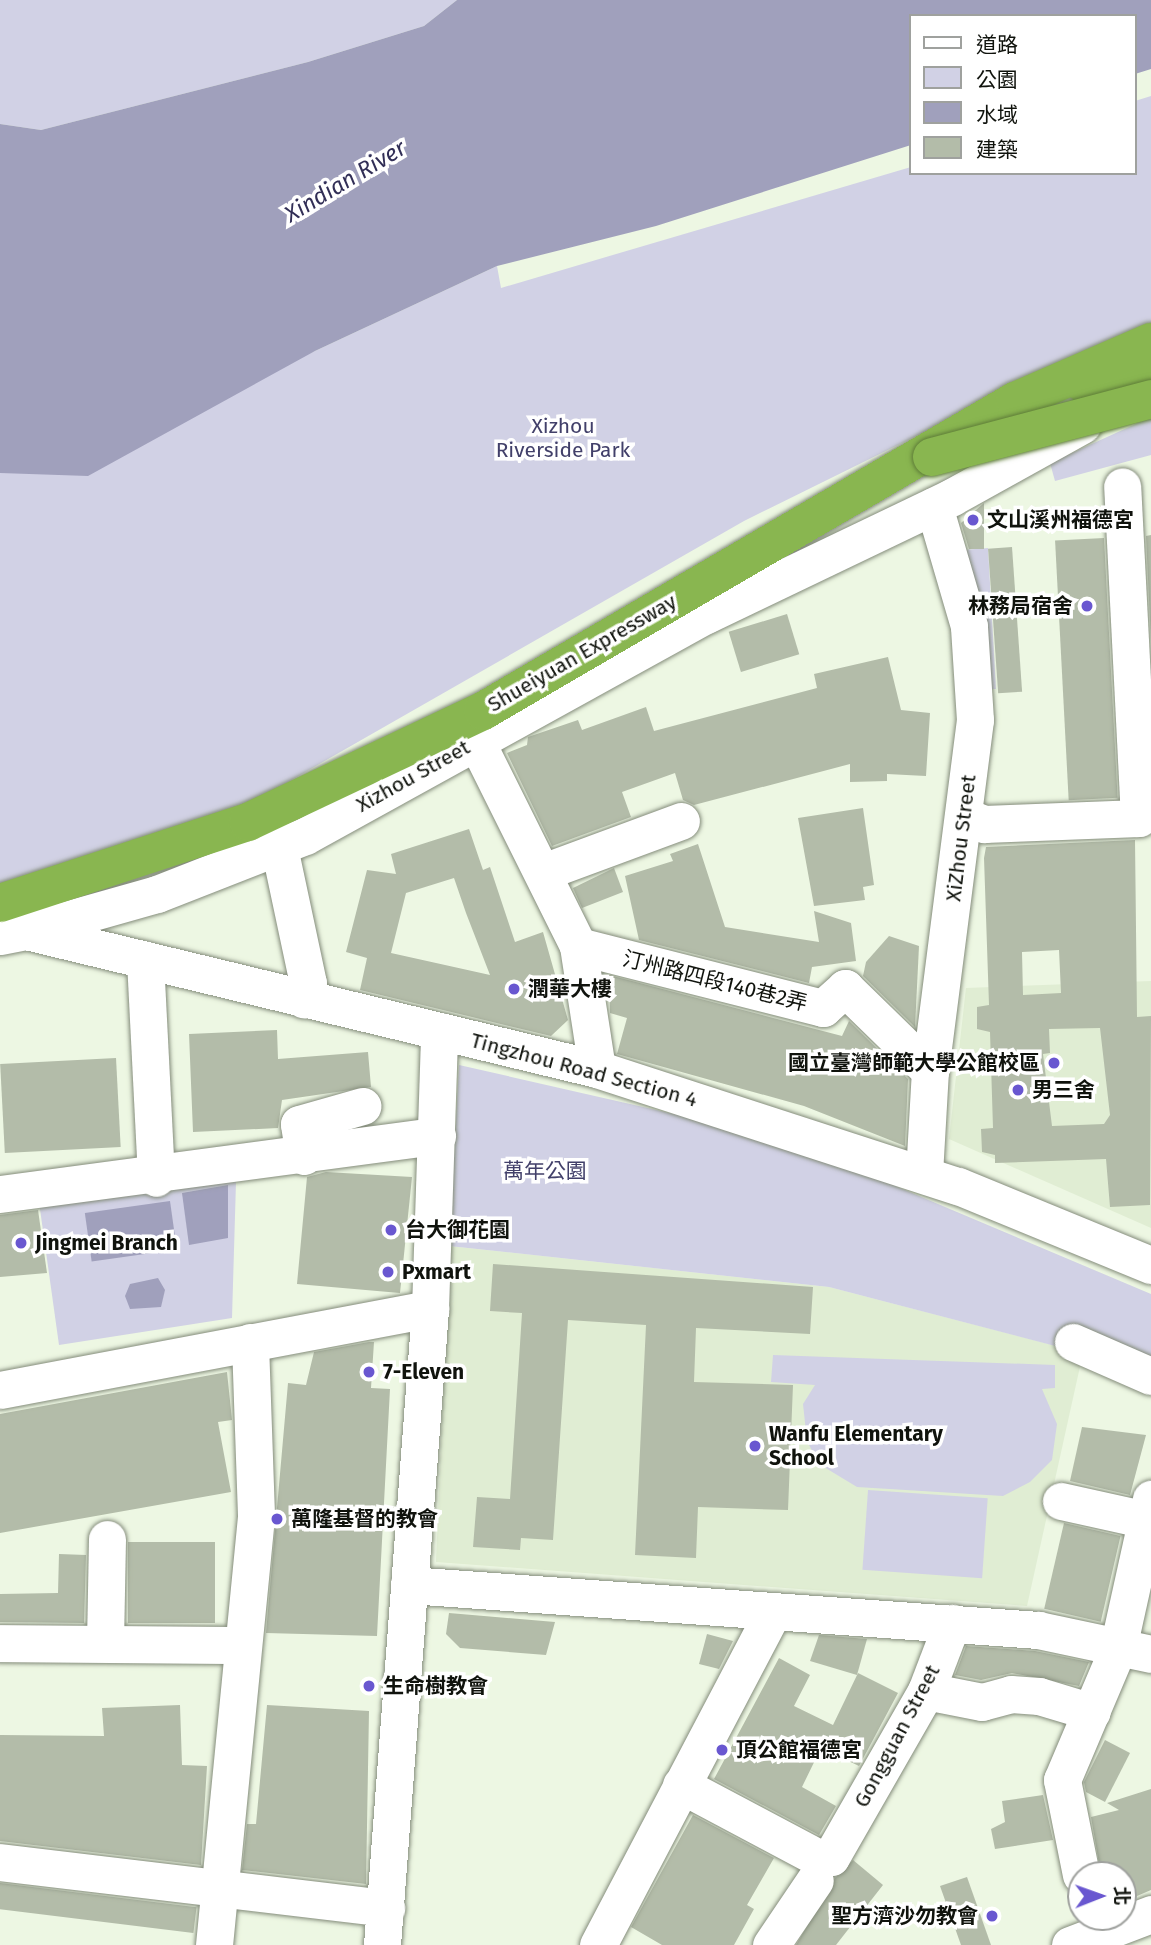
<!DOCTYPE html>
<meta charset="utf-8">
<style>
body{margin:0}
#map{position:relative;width:1151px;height:1945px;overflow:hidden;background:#edf7e3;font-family:"Fira Sans","Noto Sans TC",sans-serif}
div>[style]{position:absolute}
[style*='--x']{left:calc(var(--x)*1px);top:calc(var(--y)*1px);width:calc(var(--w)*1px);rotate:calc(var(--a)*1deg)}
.built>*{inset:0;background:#e0edd3}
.green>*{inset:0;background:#d1d1e5;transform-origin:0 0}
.water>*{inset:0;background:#a0a0bc;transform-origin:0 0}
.building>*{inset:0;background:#b3bca9;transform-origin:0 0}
.roads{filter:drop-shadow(0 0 2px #848c7b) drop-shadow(0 0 2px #848c7b)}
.minor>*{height:37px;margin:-18.5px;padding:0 18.5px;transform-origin:18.5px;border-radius:18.5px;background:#fff}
.highway>*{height:38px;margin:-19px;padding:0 19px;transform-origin:19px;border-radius:19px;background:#89b650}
.bridges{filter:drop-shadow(0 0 2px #5f7d39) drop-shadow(0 0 2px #5f7d39)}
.highway-bridge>*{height:38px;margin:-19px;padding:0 19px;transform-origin:19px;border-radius:19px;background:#89b650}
.dots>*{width:19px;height:19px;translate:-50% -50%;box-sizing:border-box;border:4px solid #fff;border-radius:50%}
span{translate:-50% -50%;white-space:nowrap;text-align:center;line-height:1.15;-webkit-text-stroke:7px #fff;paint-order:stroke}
.park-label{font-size:21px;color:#42406a}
.poi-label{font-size:21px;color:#10130d;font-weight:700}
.left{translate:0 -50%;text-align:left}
.right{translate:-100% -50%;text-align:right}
.street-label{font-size:21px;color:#10130d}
.water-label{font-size:23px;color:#312e56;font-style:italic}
.legend{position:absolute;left:909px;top:14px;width:228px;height:161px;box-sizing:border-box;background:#fff;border:2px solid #9fa19e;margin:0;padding:9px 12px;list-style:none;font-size:21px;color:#10130d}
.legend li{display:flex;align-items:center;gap:14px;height:35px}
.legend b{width:35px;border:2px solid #9fa19e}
.north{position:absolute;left:1067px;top:1861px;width:70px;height:70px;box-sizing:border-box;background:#fff;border:2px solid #9fa19e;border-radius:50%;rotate:89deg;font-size:19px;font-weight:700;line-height:28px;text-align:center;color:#10130d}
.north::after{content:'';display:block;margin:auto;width:24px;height:32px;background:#6957d0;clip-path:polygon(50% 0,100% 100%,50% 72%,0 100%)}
</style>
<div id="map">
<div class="built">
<i style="clip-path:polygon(1151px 981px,1151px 1228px,949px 1139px,966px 988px)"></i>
<i style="clip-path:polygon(449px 1246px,829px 1287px,1083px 1353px,1027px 1606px,436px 1562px)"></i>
</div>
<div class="green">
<i style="clip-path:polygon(0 0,457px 0,424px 26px,308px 62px,41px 130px,0 124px)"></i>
<i style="clip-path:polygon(1151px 96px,1151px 349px,1066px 362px,744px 521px,218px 822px,0 890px,0 473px,315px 351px,497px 266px,501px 288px,911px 167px,911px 173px,1135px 173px,1135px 101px)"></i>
<i style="clip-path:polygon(1151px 417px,1151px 455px,1055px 481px,1050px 463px)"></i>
<i style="clip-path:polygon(988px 548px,996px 689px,990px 689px,962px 550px)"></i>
<i style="clip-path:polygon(459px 1065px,784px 1139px,1151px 1294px,1151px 1371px,829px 1287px,449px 1246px)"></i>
<i style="clip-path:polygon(236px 1182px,232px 1318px,59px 1345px,39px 1202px)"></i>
<i style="clip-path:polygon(773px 1355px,1055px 1365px,1055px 1388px,1042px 1389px,1057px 1424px,1052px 1460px,1030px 1482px,1003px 1496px,857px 1487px,819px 1464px,807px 1441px,803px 1404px,815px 1385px,771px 1382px)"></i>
<i style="left:868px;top:1490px;width:120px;height:80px;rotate:4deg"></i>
</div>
<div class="water">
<i style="clip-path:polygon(457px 0,1151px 0,1151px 69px,1135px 74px,1135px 16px,911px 16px,911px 145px,656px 226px,497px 266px,315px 351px,88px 476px,0 473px,0 124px,41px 130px,308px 62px,424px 26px)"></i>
<i style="clip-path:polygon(228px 1185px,228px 1238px,189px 1245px,182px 1193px)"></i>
<i style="left:170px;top:1201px;width:49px;height:86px;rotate:82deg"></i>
<i style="clip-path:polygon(158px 1278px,165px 1290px,161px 1307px,130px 1309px,125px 1296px,130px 1284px)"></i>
</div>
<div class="building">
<i style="clip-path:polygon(984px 503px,984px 549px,969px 549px,961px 523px)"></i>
<i style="clip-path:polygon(1151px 535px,1151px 642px,1146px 536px)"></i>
<i style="left:1104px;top:538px;width:260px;height:49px;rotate:87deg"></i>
<i style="left:1012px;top:547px;width:145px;height:24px;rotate:86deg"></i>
<i style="left:787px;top:614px;width:42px;height:61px;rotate:73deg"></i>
<i style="clip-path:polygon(888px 657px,901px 710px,930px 713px,926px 776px,887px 774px,887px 781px,850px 782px,850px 764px,694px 805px,683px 800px,675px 773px,622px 792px,631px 817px,552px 846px,507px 753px,527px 745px,528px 737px,578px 720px,582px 730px,646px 707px,654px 731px,817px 688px,814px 674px)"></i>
<i style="clip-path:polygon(863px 808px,874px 885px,863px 887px,865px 900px,814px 906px,798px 818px)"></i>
<i style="clip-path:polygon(evenodd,469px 829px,483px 870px,490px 867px,515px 942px,543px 932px,568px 1020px,551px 1036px,360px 990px,367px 958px,346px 952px,367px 870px,396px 874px,391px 854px,469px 829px,454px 878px,466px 913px,490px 975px,391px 953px,406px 893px,454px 878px)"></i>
<i style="clip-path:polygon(evenodd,1135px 840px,1137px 1017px,1151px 1016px,1150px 1205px,1110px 1207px,1106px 1159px,995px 1163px,995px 1155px,982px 1152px,981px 1129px,993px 1128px,990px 1032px,977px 1029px,977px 1007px,989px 1005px,984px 858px,986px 847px,1135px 840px,1059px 950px,1061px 993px,1023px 995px,1022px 952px,1059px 950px,1135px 840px,1100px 1028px,1110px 1115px,1104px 1124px,1052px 1126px,1043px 1054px,1050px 1053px,1049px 1029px,1100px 1028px)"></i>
<i style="clip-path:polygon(698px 844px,725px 927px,819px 942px,814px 911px,851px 923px,856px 961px,812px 967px,809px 983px,639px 940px,625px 876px,673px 861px,670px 854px)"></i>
<i style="clip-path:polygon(614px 868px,623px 892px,582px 908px,573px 888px)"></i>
<i style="clip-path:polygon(889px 936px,919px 946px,915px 1027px,863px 976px,866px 962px)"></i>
<i style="clip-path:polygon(609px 975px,842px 1036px,849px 1021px,908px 1079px,905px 1146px,804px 1106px,617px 1054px,627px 1018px,610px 1013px)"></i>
<i style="clip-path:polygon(277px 1030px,278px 1059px,368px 1052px,371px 1087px,282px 1100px,278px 1128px,193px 1132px,189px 1034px)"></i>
<i style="left:116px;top:1058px;width:89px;height:116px;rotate:87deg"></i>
<i style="clip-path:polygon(326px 1172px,412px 1177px,400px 1293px,297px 1284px,307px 1177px)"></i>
<i style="clip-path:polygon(38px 1210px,47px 1273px,0 1277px,0 1215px)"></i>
<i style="clip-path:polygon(493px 1264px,813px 1287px,810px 1334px,696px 1328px,694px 1382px,793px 1385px,788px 1510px,698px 1507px,696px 1558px,635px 1555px,646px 1325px,568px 1320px,553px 1540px,521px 1538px,520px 1550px,473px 1547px,477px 1497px,510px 1499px,522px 1313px,490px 1311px)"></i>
<i style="clip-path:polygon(369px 1342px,374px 1342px,371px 1388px,390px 1389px,377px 1636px,266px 1633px,288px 1383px,306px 1385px,314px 1352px)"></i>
<i style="clip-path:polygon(227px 1372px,232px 1420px,218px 1422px,231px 1492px,0 1533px,0 1414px)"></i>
<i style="clip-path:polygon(1082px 1427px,1146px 1435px,1130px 1495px,1070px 1481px)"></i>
<i style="left:1064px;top:1523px;width:58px;height:88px;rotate:13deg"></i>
<i style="left:128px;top:1542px;width:87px;height:81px"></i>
<i style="clip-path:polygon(59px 1554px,86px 1555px,84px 1623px,0 1622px,0 1594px,58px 1593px)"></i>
<i style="clip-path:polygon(449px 1613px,555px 1622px,546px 1655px,460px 1648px,446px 1634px)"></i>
<i style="clip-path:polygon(707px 1634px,733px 1641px,719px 1669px,699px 1664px)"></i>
<i style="clip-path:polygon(819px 1635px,867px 1639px,857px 1675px,810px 1661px)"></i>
<i style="clip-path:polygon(966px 1646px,1035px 1651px,1089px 1662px,1079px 1686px,1012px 1673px,981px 1680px,955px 1675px)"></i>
<i style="clip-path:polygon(779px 1658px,810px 1675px,794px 1706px,833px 1725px,858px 1673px,898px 1693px,859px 1766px,821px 1748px,802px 1787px,836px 1806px,819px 1835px,714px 1779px)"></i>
<i style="clip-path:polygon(180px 1705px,182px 1765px,207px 1766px,201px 1865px,0 1841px,0 1735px,104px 1736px,102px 1708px)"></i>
<i style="clip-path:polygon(267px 1705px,369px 1711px,366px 1884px,242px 1870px,247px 1824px,256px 1824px)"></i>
<i style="clip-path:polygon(1105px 1740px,1130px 1753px,1105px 1802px,1086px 1792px,1084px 1782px)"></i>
<i style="clip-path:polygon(1151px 1789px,1151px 1890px,1123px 1902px,1123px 1875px,1101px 1875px,1091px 1817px,1119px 1810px,1107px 1803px)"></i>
<i style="clip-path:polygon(1043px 1795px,1053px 1840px,995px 1849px,991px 1829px,1005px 1822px,1002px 1801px)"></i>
<i style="clip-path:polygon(693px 1815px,774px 1858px,747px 1905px,754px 1909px,734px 1945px,662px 1945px,631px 1927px)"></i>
<i style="clip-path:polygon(853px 1860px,883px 1885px,836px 1945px,796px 1945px,835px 1878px)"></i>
<i style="clip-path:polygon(967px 1877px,991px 1945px,961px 1945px,940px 1886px)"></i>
<i style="left:0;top:1883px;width:198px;height:26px;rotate:7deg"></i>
</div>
<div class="roads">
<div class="minor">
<i style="--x:476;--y:741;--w:229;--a:63.5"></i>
<i style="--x:578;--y:946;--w:124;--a:81.2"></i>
<i style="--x:964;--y:816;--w:22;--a:22"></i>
<i style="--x:984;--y:824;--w:155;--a:-2.2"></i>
<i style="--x:1139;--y:818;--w:332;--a:-92.9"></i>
<i style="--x:279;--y:847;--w:139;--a:78"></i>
<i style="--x:308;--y:983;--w:17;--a:103"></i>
<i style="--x:543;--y:872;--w:147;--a:-20.3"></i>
<i style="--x:26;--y:931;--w:136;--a:-15.8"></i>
<i style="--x:157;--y:894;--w:159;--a:-21.4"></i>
<i style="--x:305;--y:836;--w:458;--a:-28.9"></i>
<i style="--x:706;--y:615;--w:273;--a:-25.6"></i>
<i style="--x:952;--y:497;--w:149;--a:-29"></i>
<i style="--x:0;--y:936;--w:26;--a:-11"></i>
<i style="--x:26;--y:931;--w:587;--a:13.59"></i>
<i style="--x:597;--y:1069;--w:379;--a:18"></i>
<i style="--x:958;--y:1186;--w:209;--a:22.3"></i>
<i style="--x:578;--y:946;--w:253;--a:14.2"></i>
<i style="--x:823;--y:1008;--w:30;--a:-42"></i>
<i style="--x:845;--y:988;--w:119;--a:44.3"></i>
<i style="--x:145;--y:960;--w:218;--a:87.1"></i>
<i style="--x:304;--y:1156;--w:32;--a:-99"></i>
<i style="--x:299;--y:1124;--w:66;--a:-15.9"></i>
<i style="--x:924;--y:1174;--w:103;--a:-86.7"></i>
<i style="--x:930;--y:1071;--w:354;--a:-82.7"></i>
<i style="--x:975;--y:720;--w:94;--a:-93.7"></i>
<i style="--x:969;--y:626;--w:125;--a:-106.3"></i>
<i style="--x:0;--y:1194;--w:441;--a:-7.6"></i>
<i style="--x:1073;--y:1342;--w:85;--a:23.6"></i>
<i style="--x:0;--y:1390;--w:438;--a:-10.7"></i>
<i style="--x:1061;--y:1501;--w:88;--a:12.5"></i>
<i style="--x:409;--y:1585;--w:631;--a:4.09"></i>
<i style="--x:1038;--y:1630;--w:116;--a:12"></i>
<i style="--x:0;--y:1643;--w:241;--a:0.5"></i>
<i style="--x:105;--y:1643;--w:104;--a:-88.9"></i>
<i style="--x:926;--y:1691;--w:57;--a:11.1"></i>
<i style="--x:982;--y:1702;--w:30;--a:-15"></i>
<i style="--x:1011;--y:1694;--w:28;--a:4"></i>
<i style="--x:1039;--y:1696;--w:55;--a:16.8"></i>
<i style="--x:681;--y:1785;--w:157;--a:28"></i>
<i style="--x:820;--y:1859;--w:11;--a:-10"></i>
<i style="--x:831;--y:1857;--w:191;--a:-60.2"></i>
<i style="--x:926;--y:1691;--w:73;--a:-69.1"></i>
<i style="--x:0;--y:1862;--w:389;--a:6.8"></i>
<i style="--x:1081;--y:1875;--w:97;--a:-101.3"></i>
<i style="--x:1062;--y:1780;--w:143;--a:-67"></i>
<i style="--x:1118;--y:1648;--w:153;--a:-77.5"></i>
<i style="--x:214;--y:1945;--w:432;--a:-84.4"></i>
<i style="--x:256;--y:1515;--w:173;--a:-92"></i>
<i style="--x:382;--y:1945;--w:638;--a:-85.68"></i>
<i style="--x:430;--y:1309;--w:278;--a:-88.1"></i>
<i style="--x:598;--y:1945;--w:375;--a:-62.3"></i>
<i style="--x:771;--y:1945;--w:78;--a:-55.9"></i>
<i style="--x:1070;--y:1945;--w:87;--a:-20.9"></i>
</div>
<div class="highway">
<i style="--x:1083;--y:383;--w:68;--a:-5.9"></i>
<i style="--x:0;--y:903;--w:261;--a:-18.1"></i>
<i style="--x:248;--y:822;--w:260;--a:-25.3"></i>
<i style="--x:483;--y:711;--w:616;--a:-30.23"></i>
<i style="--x:1015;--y:401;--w:148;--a:-23.5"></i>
</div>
</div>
<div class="bridges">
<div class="highway-bridge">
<i style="--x:932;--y:457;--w:227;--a:-14.8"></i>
</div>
</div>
<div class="dots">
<i style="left:973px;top:520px;background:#6957d0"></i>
<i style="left:1087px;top:606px;background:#6957d0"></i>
<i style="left:514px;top:989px;background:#6957d0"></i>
<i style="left:1054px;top:1063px;background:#6957d0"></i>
<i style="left:1018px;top:1090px;background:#6957d0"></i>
<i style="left:391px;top:1230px;background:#6957d0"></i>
<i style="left:21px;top:1243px;background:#6957d0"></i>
<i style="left:388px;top:1272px;background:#6957d0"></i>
<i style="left:369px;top:1372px;background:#6957d0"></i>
<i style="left:755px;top:1446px;background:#6957d0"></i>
<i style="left:277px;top:1519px;background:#6957d0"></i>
<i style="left:369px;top:1686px;background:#6957d0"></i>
<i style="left:722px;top:1750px;background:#6957d0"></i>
<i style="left:992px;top:1916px;background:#6957d0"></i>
</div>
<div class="park-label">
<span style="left:563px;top:438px">Xizhou<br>Riverside Park</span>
<span style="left:545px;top:1171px">萬年公園</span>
</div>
<div class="poi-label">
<span class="left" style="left:987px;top:520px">文山溪州福德宮</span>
<span class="right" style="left:1073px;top:606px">林務局宿舍</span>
<span class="left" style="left:528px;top:989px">潤華大樓</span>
<span class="right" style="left:1040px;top:1063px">國立臺灣師範大學公館校區</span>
<span class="left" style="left:1032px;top:1090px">男三舍</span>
<span class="left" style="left:405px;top:1230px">台大御花園</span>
<span class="left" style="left:35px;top:1243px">Jingmei Branch</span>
<span class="left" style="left:402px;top:1272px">Pxmart</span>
<span class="left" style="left:383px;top:1372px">7-Eleven</span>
<span class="left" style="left:769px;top:1446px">Wanfu Elementary<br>School</span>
<span class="left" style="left:291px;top:1519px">萬隆基督的教會</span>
<span class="left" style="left:383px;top:1686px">生命樹教會</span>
<span class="left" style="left:736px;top:1750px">頂公館福德宮</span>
<span class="right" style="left:978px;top:1916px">聖方濟沙勿教會</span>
</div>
<div class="street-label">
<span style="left:582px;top:653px;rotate:-30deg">Shueiyuan Expressway</span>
<span style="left:413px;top:776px;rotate:-29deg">Xizhou Street</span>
<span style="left:961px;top:838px;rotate:-83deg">XiZhou Street</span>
<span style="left:715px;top:981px;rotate:14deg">汀州路四段140巷2弄</span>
<span style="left:584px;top:1070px;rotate:15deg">Tingzhou Road Section 4</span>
<span style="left:897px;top:1736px;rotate:-62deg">Gongguan Street</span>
</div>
<div class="water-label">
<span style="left:345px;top:181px;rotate:-31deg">Xindian River</span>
</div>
<ul class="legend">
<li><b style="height:9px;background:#fff"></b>道路</li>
<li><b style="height:19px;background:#d1d1e5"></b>公園</li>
<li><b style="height:19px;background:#a0a0bc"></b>水域</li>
<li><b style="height:19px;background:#b3bca9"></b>建築</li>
</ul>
<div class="north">北</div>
</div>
